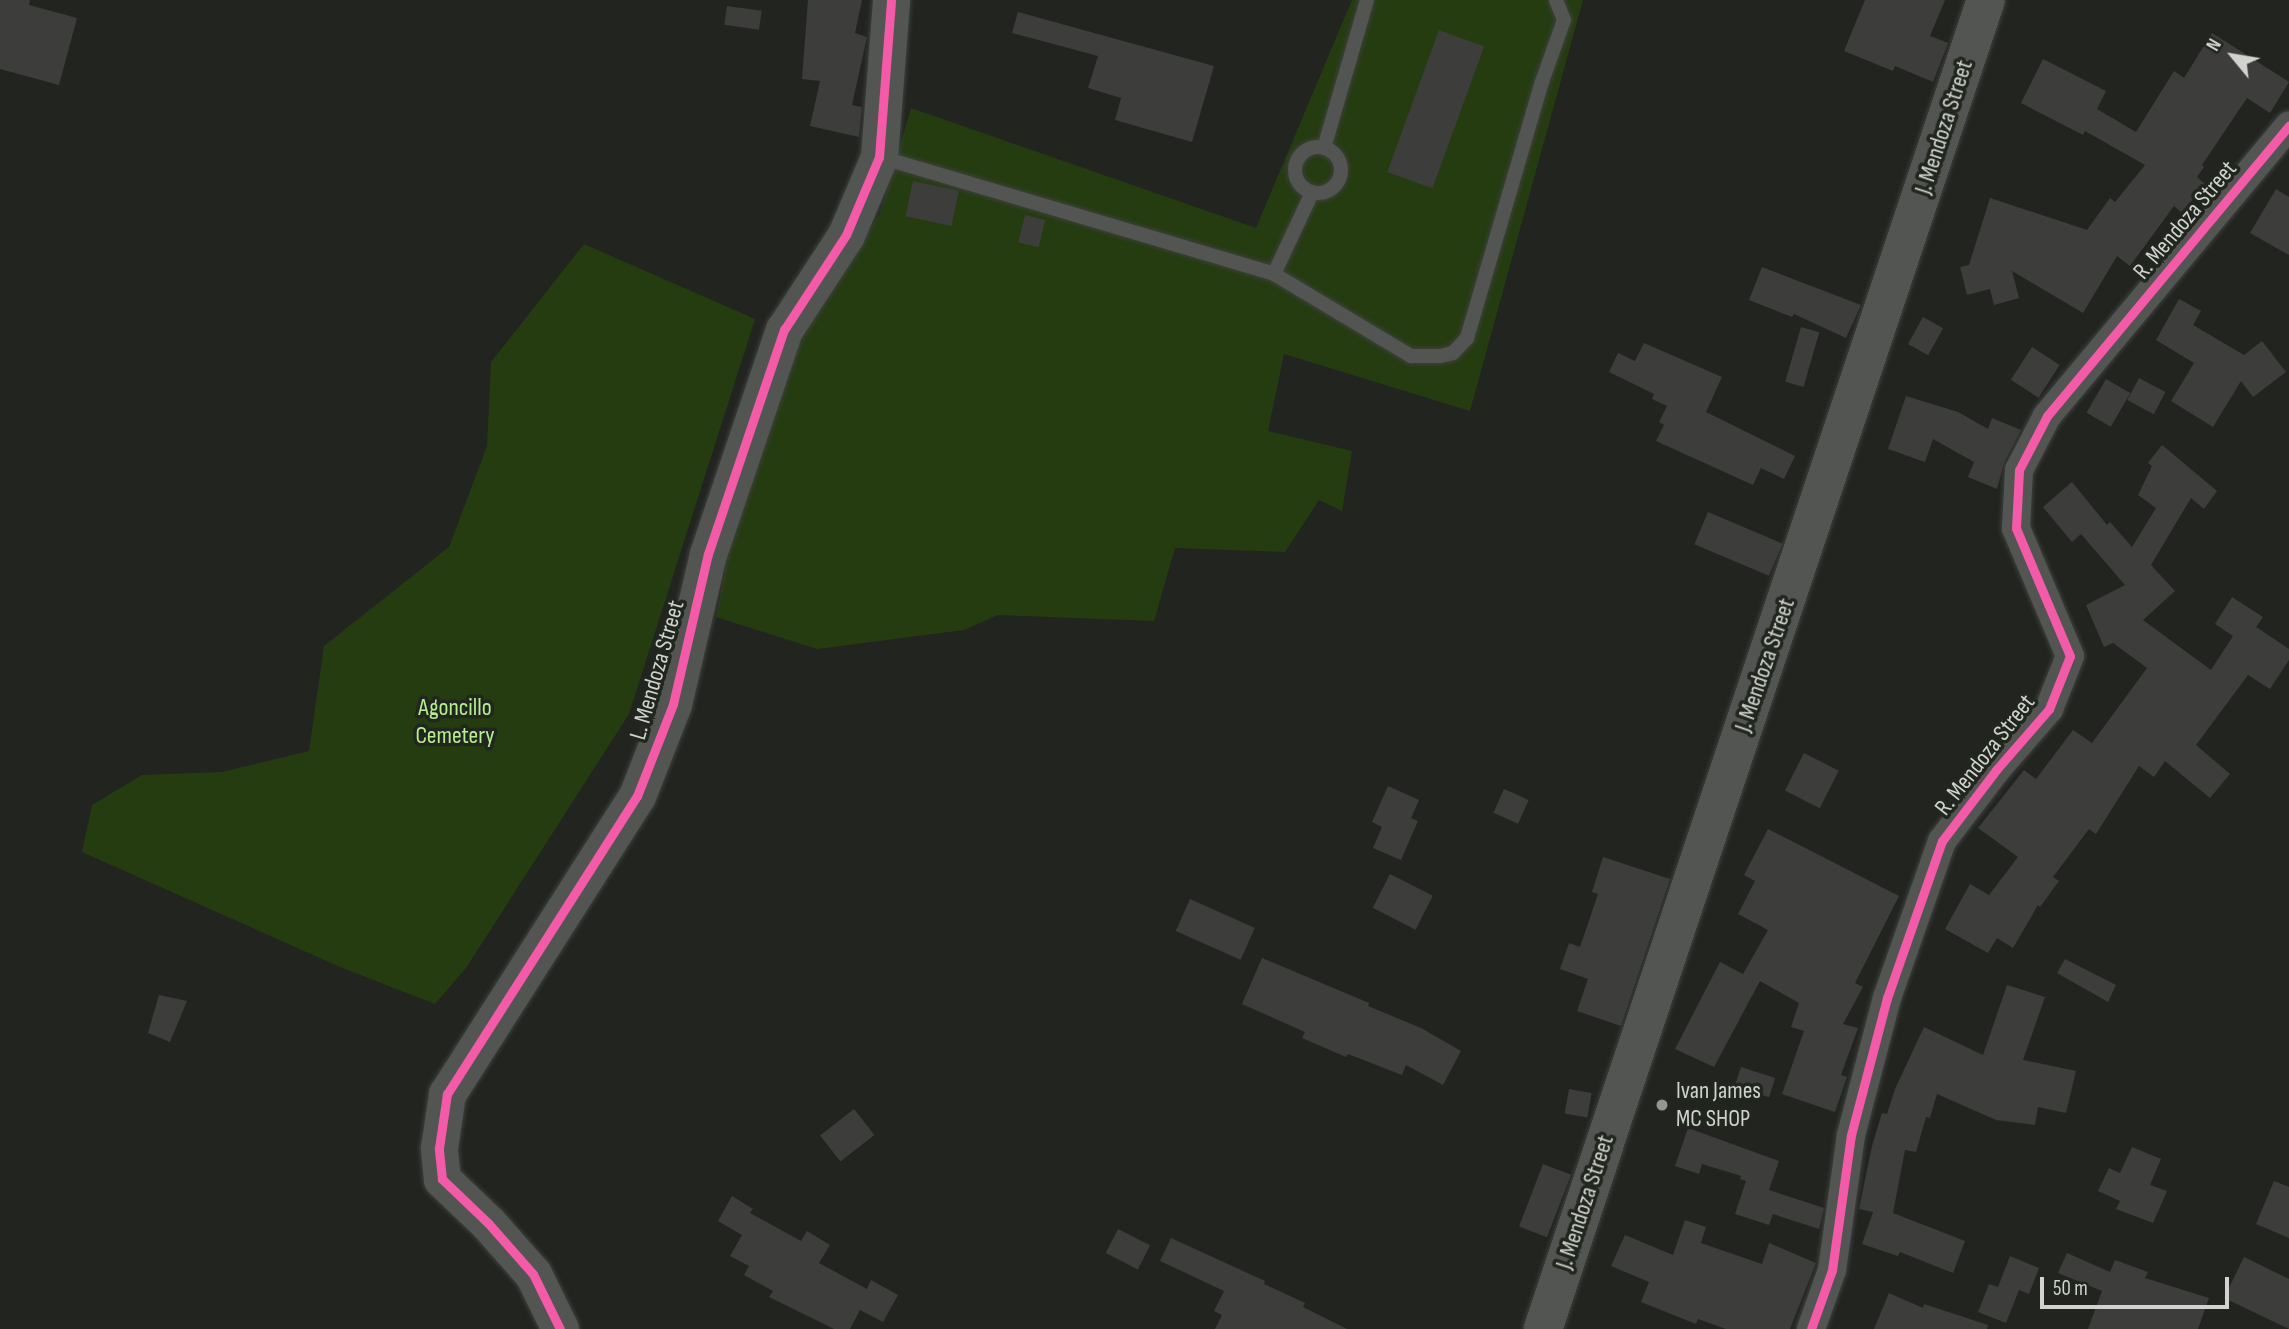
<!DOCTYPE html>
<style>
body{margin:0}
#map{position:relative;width:2289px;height:1329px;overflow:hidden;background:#222420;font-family:"Sofia Sans Condensed",sans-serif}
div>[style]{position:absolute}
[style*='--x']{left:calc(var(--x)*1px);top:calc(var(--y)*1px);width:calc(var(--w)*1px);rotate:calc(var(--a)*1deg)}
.green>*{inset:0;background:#253c11}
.building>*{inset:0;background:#3d3e3c;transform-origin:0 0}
.roads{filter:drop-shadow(0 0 2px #3e403d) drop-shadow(0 0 2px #3e403d)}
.service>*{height:14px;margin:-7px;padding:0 7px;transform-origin:7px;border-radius:7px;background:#535552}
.service>.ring{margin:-7px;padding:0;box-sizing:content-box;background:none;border:14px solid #535552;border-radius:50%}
.minor>*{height:28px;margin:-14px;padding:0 14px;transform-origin:14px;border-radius:14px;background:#535552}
.tertiary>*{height:37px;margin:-18.5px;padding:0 18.5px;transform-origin:18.5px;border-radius:18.5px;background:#535552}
.secondary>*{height:38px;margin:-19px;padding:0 19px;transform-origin:19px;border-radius:19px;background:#535552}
.cycleway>*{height:9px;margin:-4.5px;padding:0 4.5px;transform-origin:4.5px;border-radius:4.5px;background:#f35aa7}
.dots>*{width:19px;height:19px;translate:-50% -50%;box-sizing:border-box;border:4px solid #21261e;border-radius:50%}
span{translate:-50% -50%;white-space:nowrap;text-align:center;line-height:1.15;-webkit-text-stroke:7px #21261e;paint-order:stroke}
.street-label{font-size:24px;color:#d0d3ce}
.park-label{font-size:24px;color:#b7ee90}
.poi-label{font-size:24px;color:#d0d3ce}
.left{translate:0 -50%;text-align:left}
.north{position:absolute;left:2198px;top:21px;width:70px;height:70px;-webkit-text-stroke:5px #21261e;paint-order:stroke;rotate:300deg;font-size:19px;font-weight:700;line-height:28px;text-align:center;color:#d0d3ce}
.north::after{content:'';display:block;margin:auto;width:24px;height:32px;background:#d0d3ce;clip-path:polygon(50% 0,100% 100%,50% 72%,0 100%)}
.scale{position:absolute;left:2040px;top:1277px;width:189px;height:32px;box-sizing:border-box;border:4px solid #d0d3ce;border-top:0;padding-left:9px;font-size:21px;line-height:24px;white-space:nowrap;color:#d0d3ce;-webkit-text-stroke:5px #21261e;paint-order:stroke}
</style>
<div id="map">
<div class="green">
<i style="clip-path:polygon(1352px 0,1583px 0,1470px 411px,1284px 354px,1268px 431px,1352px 451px,1342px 511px,1319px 500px,1285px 552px,1175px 548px,1154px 621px,998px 615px,964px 630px,817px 649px,716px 617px,735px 519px,804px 331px,880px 213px,911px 108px,1256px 228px)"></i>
<i style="clip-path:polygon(584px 244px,755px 319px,629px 714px,466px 968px,435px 1004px,340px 967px,82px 852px,92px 805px,142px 775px,222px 772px,309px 751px,324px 646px,449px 547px,487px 446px,491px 362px)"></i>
</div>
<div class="building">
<i style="clip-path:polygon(0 0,30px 0,29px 5px,77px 18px,59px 85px,0 69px)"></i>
<i style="clip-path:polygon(808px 0,862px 0,855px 33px,867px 37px,852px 105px,862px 107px,859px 137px,810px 126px,820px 81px,802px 79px)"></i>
<i style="clip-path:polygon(1865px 0,1945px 0,1930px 36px,1948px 43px,1933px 82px,1895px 66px,1893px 71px,1844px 51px)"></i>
<i style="left:727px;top:6px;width:35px;height:19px;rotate:8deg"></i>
<i style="clip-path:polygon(1018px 12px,1214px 66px,1192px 142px,1115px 120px,1121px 98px,1088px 88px,1098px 56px,1012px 33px)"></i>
<i style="left:1439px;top:30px;width:48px;height:151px;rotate:20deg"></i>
<i style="clip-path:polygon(2212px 33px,2289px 82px,2270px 113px,2247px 98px,2202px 165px,2204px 167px,2197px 177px,2205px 184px,2182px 213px,2174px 206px,2130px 266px,2117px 256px,2083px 313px,2012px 271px,2019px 298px,1994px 305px,1990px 289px,1967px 295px,1960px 267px,1969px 265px,1990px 198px,2087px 230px,2110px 198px,2115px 202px,2145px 165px,2085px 131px,2083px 135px,2021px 103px,2043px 59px,2106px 91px,2097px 109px,2136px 132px,2174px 71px,2184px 78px)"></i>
<i style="left:913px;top:181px;width:47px;height:36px;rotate:12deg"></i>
<i style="clip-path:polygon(2276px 189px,2289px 197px,2289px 255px,2250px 233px)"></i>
<i style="left:1025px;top:215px;width:21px;height:28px;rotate:14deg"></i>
<i style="clip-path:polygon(1762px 267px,1861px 305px,1846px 338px,1794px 314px,1792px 317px,1749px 300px)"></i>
<i style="clip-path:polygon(2179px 299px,2201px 311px,2193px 325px,2244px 355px,2262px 341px,2286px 372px,2253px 397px,2241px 381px,2213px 427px,2171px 401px,2194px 363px,2156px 340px)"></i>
<i style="left:1923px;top:317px;width:23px;height:31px;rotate:29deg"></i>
<i style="left:1801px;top:327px;width:19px;height:57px;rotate:16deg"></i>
<i style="clip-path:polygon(1644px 343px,1722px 377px,1706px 412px,1795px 456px,1784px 479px,1761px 468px,1753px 485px,1656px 441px,1664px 425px,1659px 422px,1667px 406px,1652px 399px,1654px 394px,1609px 372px,1618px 353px,1635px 361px)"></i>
<i style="left:2032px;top:347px;width:33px;height:39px;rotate:33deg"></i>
<i style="left:2139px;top:378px;width:30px;height:25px;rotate:28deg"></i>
<i style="left:2106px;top:379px;width:28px;height:39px;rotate:30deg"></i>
<i style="clip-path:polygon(1906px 396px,1958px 412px,1988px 429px,1992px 418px,2021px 430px,2004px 463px,1997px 489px,1968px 477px,1974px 462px,1933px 439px,1925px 462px,1888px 449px)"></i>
<i style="clip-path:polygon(2162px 445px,2217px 491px,2204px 509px,2191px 498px,2151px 565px,2175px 591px,2143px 620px,2211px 670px,2233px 636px,2215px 624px,2232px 597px,2263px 617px,2256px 627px,2289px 649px,2289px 660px,2270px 689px,2248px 675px,2196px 745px,2230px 774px,2210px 798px,2165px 761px,2154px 777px,2139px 766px,2096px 834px,2089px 829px,2053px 877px,2059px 881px,2040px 907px,2038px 905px,2013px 948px,1997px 938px,1988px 953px,1945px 929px,1970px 884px,1989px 895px,2018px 857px,1978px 828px,2024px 770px,2036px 779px,2073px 730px,2092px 743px,2147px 668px,2113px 643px,2104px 647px,2086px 605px,2125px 585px,2081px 534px,2072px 542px,2043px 507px,2072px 482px,2107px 525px,2110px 522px,2132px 547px,2156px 508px,2138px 495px,2152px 466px,2148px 463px)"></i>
<i style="left:1708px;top:512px;width:81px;height:35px;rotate:23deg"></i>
<i style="left:1804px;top:753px;width:39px;height:42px;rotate:27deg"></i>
<i style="clip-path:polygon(1388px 786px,1419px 800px,1411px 818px,1418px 821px,1401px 860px,1373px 848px,1382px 827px,1372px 822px)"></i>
<i style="left:1504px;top:789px;width:27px;height:26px;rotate:24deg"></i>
<i style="clip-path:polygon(1768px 829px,1899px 896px,1855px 983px,1863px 987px,1843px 1024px,1858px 1028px,1841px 1075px,1847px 1077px,1835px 1112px,1782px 1094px,1804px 1031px,1791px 1027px,1799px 1003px,1760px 981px,1714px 1067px,1675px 1049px,1720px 962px,1743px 974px,1768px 930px,1738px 914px,1755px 881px,1744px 875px)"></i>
<i style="clip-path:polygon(1603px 857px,1670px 879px,1621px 1026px,1577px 1011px,1588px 979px,1560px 969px,1569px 943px,1580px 947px,1598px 894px,1592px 892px)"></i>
<i style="left:1390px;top:874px;width:48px;height:38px;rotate:27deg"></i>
<i style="left:1190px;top:899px;width:71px;height:35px;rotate:24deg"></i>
<i style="clip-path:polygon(1262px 958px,1369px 1003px,1368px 1006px,1421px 1028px,1461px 1051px,1443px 1085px,1406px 1065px,1402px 1075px,1348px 1054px,1346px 1057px,1302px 1038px,1305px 1032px,1242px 1004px)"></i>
<i style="clip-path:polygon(2065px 959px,2116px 985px,2108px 1002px,2057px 973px)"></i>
<i style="clip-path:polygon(2007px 985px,2045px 997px,2023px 1060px,2076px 1071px,2066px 1113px,2038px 1107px,2035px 1125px,1996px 1120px,1937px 1094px,1930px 1118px,1926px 1117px,1916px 1152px,1905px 1150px,1893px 1213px,1965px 1241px,1953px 1273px,1900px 1252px,1898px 1256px,1862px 1244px,1873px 1212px,1859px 1209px,1872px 1146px,1882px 1113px,1887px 1114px,1895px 1089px,1924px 1027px,1983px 1055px)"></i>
<i style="clip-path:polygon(159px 995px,187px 1001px,170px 1042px,148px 1033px)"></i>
<i style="left:1741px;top:1067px;width:36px;height:20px;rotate:18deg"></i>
<i style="left:1569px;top:1089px;width:23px;height:25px;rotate:10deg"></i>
<i style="left:854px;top:1109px;width:33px;height:43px;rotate:52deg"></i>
<i style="clip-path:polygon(1688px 1128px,1779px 1161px,1769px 1190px,1824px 1208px,1819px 1229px,1773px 1214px,1769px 1225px,1735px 1214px,1746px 1181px,1740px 1179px,1741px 1176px,1702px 1164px,1699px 1174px,1675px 1166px)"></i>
<i style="clip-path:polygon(2132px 1147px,2161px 1159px,2150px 1185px,2167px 1191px,2153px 1223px,2116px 1209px,2120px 1201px,2098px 1191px,2109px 1168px,2120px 1173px)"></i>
<i style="left:1543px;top:1164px;width:30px;height:67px;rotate:21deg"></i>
<i style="clip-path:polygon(2274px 1181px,2289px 1187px,2289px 1238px,2256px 1224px)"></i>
<i style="clip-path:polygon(732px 1196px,753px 1209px,750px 1213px,801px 1241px,807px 1231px,830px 1245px,819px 1263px,867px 1289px,871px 1280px,898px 1295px,883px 1322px,860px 1310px,850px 1329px,834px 1329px,769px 1297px,773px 1291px,744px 1275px,749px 1266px,730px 1256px,742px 1235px,718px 1221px)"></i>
<i style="clip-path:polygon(1685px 1220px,1706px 1227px,1701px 1243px,1762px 1264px,1769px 1243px,1816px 1263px,1790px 1329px,1726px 1329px,1698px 1319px,1696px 1324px,1641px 1302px,1649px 1282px,1611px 1266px,1625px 1235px,1673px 1255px)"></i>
<i style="left:1118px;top:1229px;width:36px;height:27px;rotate:27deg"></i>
<i style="clip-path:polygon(1171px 1238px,1265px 1281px,1264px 1284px,1305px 1303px,1303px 1307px,1347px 1329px,1215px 1329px,1222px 1315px,1214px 1311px,1224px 1291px,1160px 1261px)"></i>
<i style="clip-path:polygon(2067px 1253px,2110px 1272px,2115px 1260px,2148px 1272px,2145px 1278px,2209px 1298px,2198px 1329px,2088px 1329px,2102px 1291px,2058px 1273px)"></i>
<i style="clip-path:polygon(2010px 1256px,2039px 1268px,2029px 1294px,2019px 1290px,2006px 1323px,1978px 1312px,1989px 1284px,1998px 1287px)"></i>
<i style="clip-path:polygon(2244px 1257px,2289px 1279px,2289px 1329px,2224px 1298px)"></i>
<i style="clip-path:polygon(1889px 1293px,1923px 1308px,1924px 1304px,1988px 1325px,1987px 1329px,1874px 1329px)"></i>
</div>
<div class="roads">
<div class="service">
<i class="ring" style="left:1295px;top:147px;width:32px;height:32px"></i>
<i style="--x:1324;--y:148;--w:154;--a:-73.8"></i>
<i style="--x:880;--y:157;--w:411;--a:16.5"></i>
<i style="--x:1274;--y:274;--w:160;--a:30.9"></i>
<i style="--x:1411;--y:356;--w:29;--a:0"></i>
<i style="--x:1440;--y:356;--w:13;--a:-13"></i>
<i style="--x:1453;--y:353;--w:21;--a:-47"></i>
<i style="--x:1467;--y:338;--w:267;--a:-73.7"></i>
<i style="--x:1542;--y:82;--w:66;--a:-70.5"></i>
<i style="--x:1564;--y:20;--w:22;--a:-112"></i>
<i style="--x:1274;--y:274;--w:89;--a:-64.9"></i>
</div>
<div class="minor">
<i style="--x:1811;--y:1329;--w:63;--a:-70.4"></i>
<i style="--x:1832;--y:1270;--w:136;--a:-82"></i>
<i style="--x:1851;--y:1135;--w:142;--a:-75.3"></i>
<i style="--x:1887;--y:998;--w:166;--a:-70.7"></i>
<i style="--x:1942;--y:841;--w:89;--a:-52.7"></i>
<i style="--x:1996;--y:770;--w:81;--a:-49"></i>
<i style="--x:2049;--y:709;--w:57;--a:-68.4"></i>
<i style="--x:2070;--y:656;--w:139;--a:-112.9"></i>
<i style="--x:2016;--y:528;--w:58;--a:-87"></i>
<i style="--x:2019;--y:470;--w:61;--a:-62.6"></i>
<i style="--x:2047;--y:416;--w:378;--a:-50.2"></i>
</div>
<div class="tertiary">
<i style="--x:560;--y:1329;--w:61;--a:-116.1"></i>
<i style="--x:533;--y:1274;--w:68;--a:-131.4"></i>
<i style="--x:488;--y:1223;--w:64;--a:-136.3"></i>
<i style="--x:442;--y:1179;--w:31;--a:-96"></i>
<i style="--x:439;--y:1148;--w:55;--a:-81.6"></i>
<i style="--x:447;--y:1094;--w:353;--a:-57.5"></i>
<i style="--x:637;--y:796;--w:99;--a:-68.6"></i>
<i style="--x:673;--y:704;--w:154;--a:-76.9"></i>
<i style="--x:708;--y:554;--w:237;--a:-71.3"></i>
<i style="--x:784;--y:330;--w:113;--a:-56.9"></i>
<i style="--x:846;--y:235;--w:85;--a:-67.1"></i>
<i style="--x:879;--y:157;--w:157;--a:-85.6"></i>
</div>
<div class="secondary">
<i style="--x:1543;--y:1329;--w:1401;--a:-71.57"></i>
</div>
</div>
<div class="cycleway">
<i style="--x:560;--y:1329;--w:61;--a:-116.1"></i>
<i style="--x:533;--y:1274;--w:68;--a:-131.4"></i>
<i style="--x:488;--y:1223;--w:64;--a:-136.3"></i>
<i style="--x:442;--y:1179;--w:31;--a:-96"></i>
<i style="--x:439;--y:1148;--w:55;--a:-81.6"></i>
<i style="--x:447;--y:1094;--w:353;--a:-57.5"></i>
<i style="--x:637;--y:796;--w:99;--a:-68.6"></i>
<i style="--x:673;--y:704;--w:154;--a:-76.9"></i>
<i style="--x:708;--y:554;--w:237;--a:-71.3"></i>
<i style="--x:784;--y:330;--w:113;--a:-56.9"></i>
<i style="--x:846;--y:235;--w:85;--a:-67.1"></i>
<i style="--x:879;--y:157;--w:157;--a:-85.6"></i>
<i style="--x:1811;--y:1329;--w:63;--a:-70.4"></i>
<i style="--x:1832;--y:1270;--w:136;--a:-82"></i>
<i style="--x:1851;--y:1135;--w:142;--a:-75.3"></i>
<i style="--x:1887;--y:998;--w:166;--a:-70.7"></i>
<i style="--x:1942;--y:841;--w:89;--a:-52.7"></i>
<i style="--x:1996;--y:770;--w:81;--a:-49"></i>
<i style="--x:2049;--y:709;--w:57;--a:-68.4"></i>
<i style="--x:2070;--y:656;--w:139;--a:-112.9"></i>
<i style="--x:2016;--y:528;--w:58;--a:-87"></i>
<i style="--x:2019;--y:470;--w:61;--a:-62.6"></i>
<i style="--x:2047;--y:416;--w:378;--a:-50.2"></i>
</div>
<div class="dots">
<i style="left:1662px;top:1105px;background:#939691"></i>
</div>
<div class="street-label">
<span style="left:1944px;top:127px;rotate:-72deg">J. Mendoza Street</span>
<span style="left:2185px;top:220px;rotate:-50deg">R. Mendoza Street</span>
<span style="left:1765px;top:665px;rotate:-71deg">J. Mendoza Street</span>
<span style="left:657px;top:670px;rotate:-74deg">L. Mendoza Street</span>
<span style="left:1985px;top:755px;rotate:-52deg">R. Mendoza Street</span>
<span style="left:1585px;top:1202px;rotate:-72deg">J. Mendoza Street</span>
</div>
<div class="park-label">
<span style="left:455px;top:722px">Agoncillo<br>Cemetery</span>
</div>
<div class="poi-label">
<span class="left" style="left:1676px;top:1105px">Ivan James<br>MC SHOP</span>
</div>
<div class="north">N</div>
<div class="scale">50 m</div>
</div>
